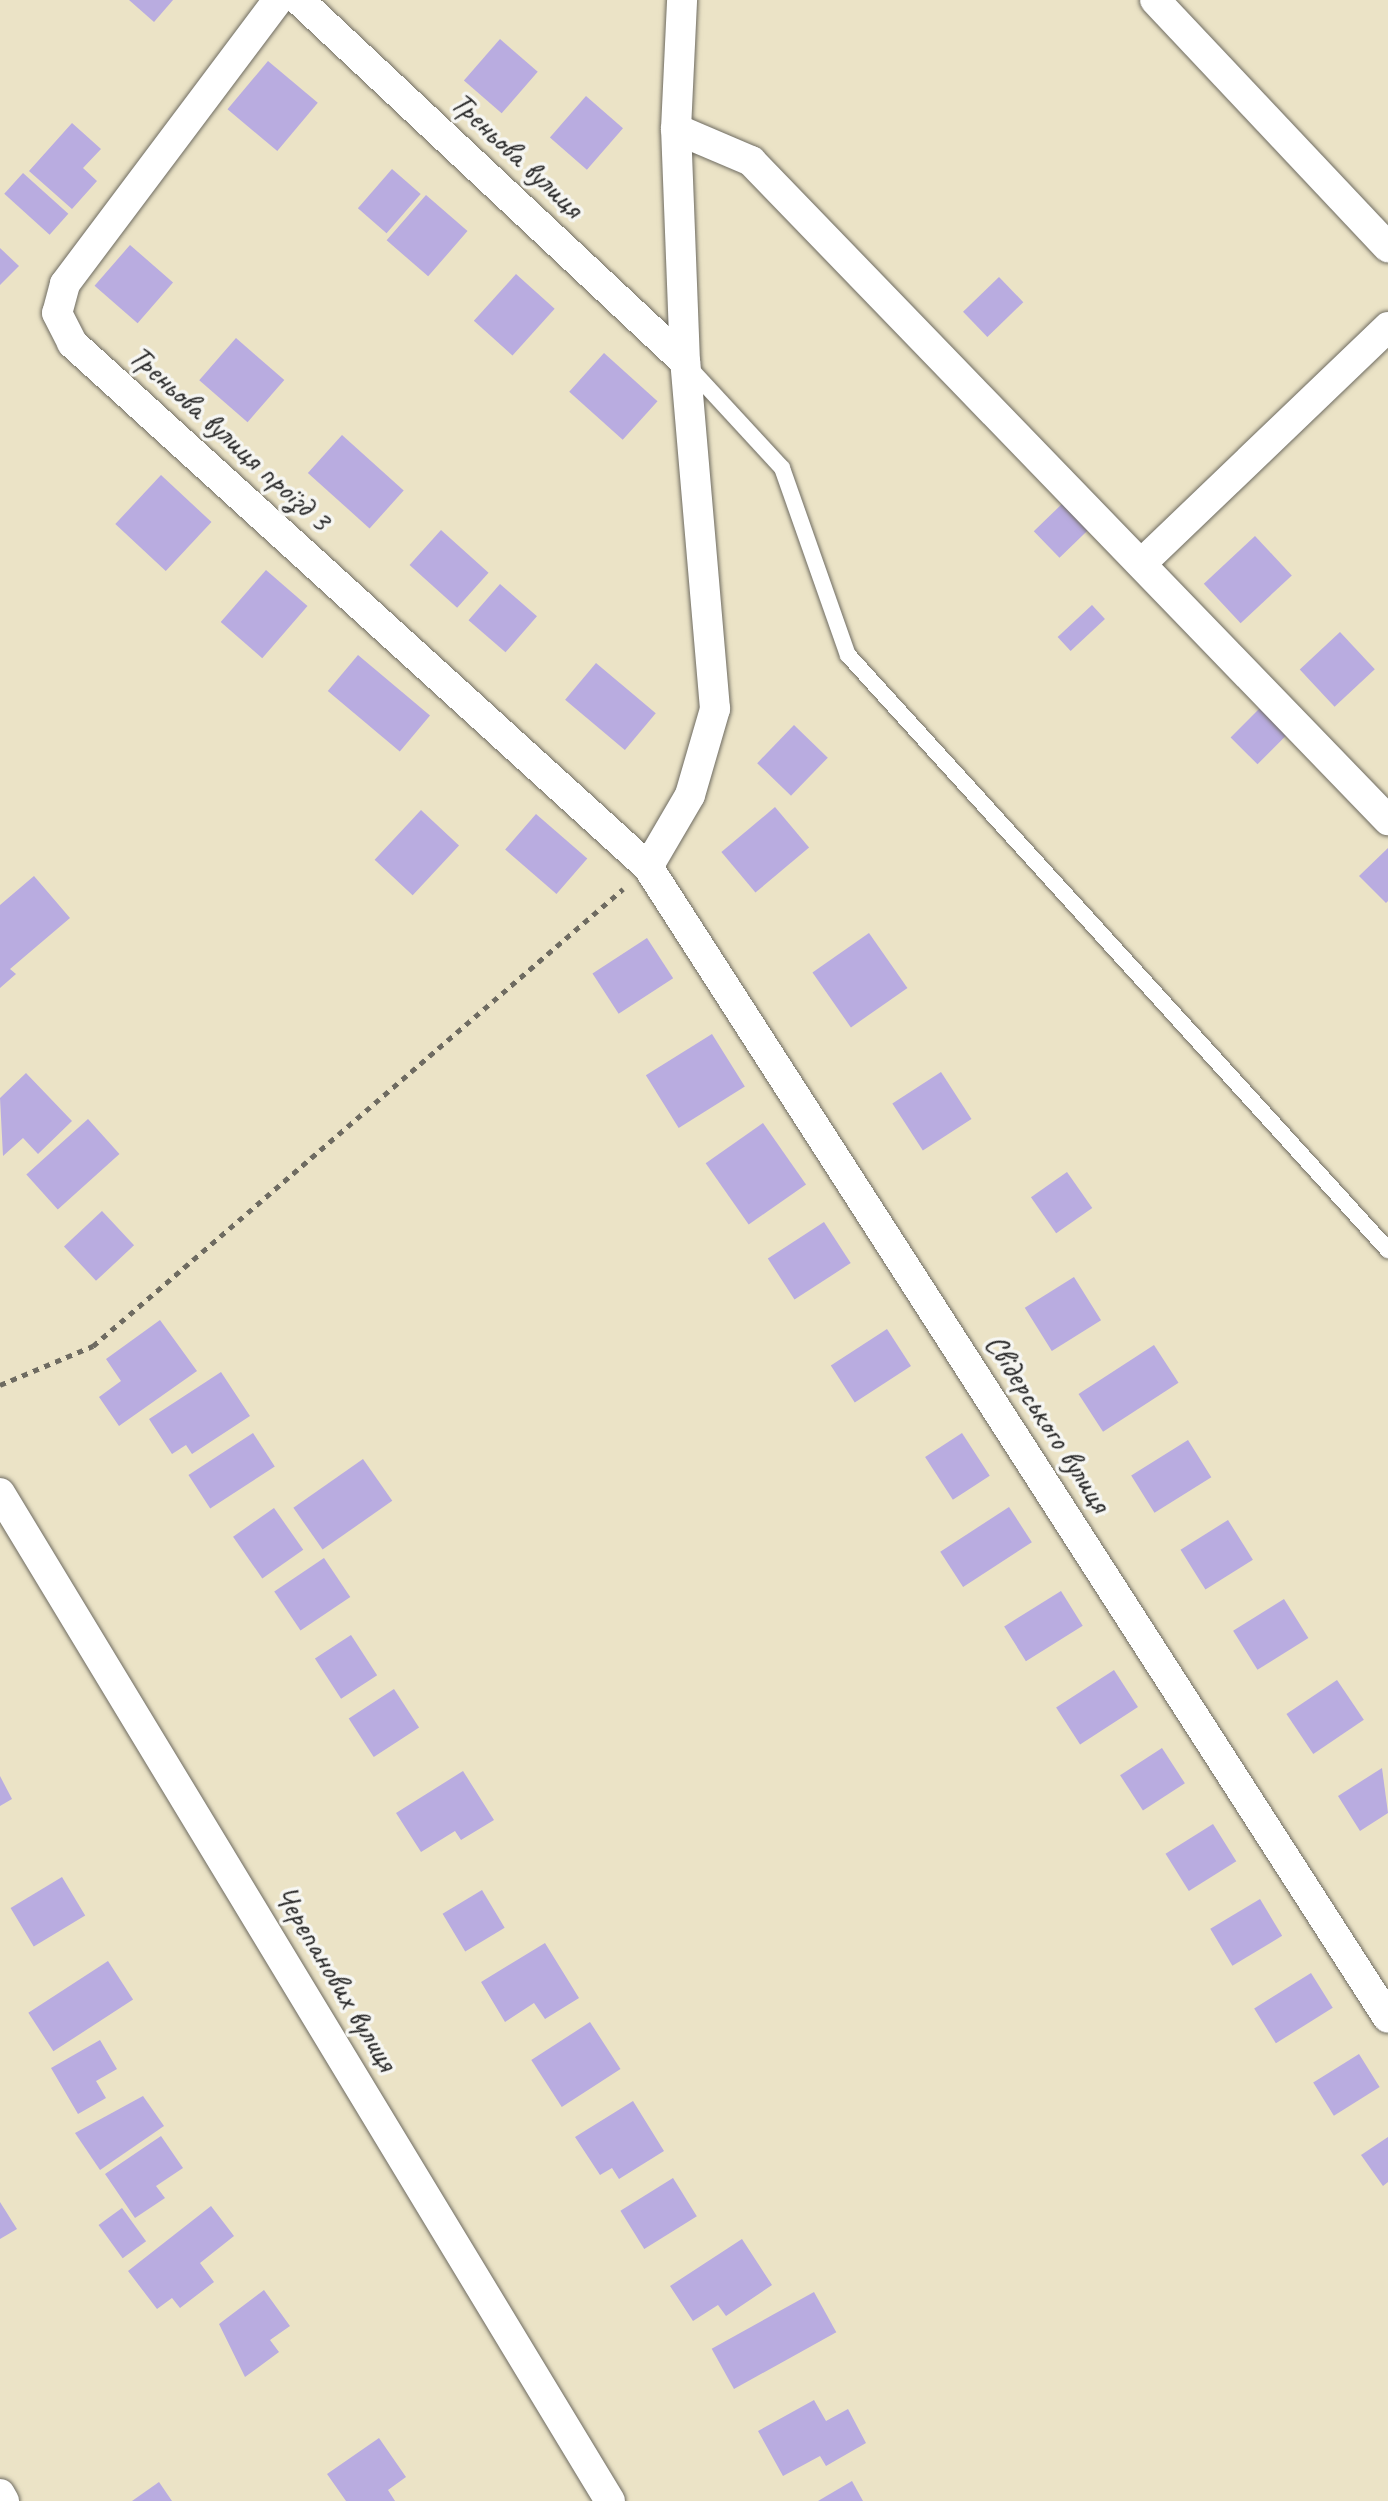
<!DOCTYPE html>
<meta charset="utf-8">
<style>
body{margin:0}
#map{position:relative;width:1388px;height:2501px;overflow:hidden;background:#ebe3c6;font-family:Caveat,sans-serif}
div>[style]{position:absolute}
[style*='--x']{left:calc(var(--x)*1px);top:calc(var(--y)*1px);width:calc(var(--w)*1px);rotate:calc(var(--a)*1deg)}
.building>*{inset:0;background:#b9ace0;transform-origin:0 0}
.path>*{height:5px;margin-top:-2.5px;transform-origin:0;background:repeating-linear-gradient(90deg,#6e6b61 0 6px,transparent 0 12px)}
.roads{filter:drop-shadow(0 0 2px #6e6b61) drop-shadow(0 0 2px #6e6b61)}
.service>*{height:16px;margin:-8px;padding:0 8px;transform-origin:8px;border-radius:8px;background:#fff}
.minor>*{height:30px;margin:-15px;padding:0 15px;transform-origin:15px;border-radius:15px;background:#fff}
span{translate:-50% -50%;white-space:nowrap;text-align:center;line-height:1.15;-webkit-text-stroke:7px #f6f6f2;paint-order:stroke}
.street-label{font-size:32px;color:#2b2b2b}
</style>
<div id="map">
<div class="building">
<i style="clip-path:polygon(129px 0,173px 0,154px 22px)"></i>
<i style="left:500px;top:39px;width:50px;height:55px;rotate:41deg"></i>
<i style="left:268px;top:61px;width:65px;height:63px;rotate:40deg"></i>
<i style="left:586px;top:96px;width:49px;height:55px;rotate:41deg"></i>
<i style="clip-path:polygon(72px 123px,101px 149px,83px 168px,97px 181px,72px 209px,29px 171px)"></i>
<i style="left:392px;top:169px;width:38px;height:52px;rotate:41deg"></i>
<i style="left:23px;top:173px;width:61px;height:28px;rotate:42deg"></i>
<i style="left:426px;top:195px;width:55px;height:60px;rotate:41deg"></i>
<i style="left:130px;top:245px;width:57px;height:54px;rotate:41deg"></i>
<i style="clip-path:polygon(0 248px,19px 266px,0 285px)"></i>
<i style="left:516px;top:274px;width:52px;height:63px;rotate:42deg"></i>
<i style="left:999px;top:277px;width:35px;height:50px;rotate:46deg"></i>
<i style="left:236px;top:338px;width:64px;height:56px;rotate:41deg"></i>
<i style="left:604px;top:353px;width:72px;height:52px;rotate:42deg"></i>
<i style="left:342px;top:435px;width:83px;height:51px;rotate:42deg"></i>
<i style="left:161px;top:475px;width:69px;height:67px;rotate:43deg"></i>
<i style="left:1064px;top:502px;width:37px;height:42px;rotate:46deg"></i>
<i style="left:441px;top:530px;width:64px;height:47px;rotate:42deg"></i>
<i style="left:1255px;top:536px;width:54px;height:70px;rotate:47deg"></i>
<i style="left:266px;top:570px;width:55px;height:69px;rotate:41deg"></i>
<i style="left:500px;top:584px;width:49px;height:48px;rotate:41deg"></i>
<i style="left:1092px;top:605px;width:19px;height:47px;rotate:47deg"></i>
<i style="left:1340px;top:632px;width:51px;height:55px;rotate:47deg"></i>
<i style="left:358px;top:655px;width:94px;height:47px;rotate:40deg"></i>
<i style="left:596px;top:663px;width:78px;height:48px;rotate:40deg"></i>
<i style="left:1261px;top:707px;width:38px;height:43px;rotate:45deg"></i>
<i style="left:794px;top:725px;width:47px;height:53px;rotate:44deg"></i>
<i style="left:775px;top:807px;width:53px;height:70px;rotate:50deg"></i>
<i style="left:421px;top:810px;width:52px;height:68px;rotate:43deg"></i>
<i style="left:536px;top:814px;width:68px;height:47px;rotate:41deg"></i>
<i style="clip-path:polygon(1388px 848px,1388px 901px,1386px 903px,1359px 876px)"></i>
<i style="clip-path:polygon(34px 876px,70px 918px,10px 969px,16px 974px,0 988px,0 905px)"></i>
<i style="left:869px;top:933px;width:67px;height:69px;rotate:55deg"></i>
<i style="left:647px;top:938px;width:48px;height:65px;rotate:57deg"></i>
<i style="left:712px;top:1034px;width:62px;height:78px;rotate:58deg"></i>
<i style="left:941px;top:1072px;width:56px;height:58px;rotate:57deg"></i>
<i style="clip-path:polygon(26px 1073px,72px 1121px,38px 1154px,23px 1138px,3px 1156px,0 1098px)"></i>
<i style="left:88px;top:1119px;width:47px;height:83px;rotate:48deg"></i>
<i style="left:763px;top:1123px;width:75px;height:70px;rotate:55deg"></i>
<i style="left:1067px;top:1172px;width:44px;height:44px;rotate:55deg"></i>
<i style="left:102px;top:1211px;width:47px;height:52px;rotate:47deg"></i>
<i style="left:824px;top:1222px;width:49px;height:67px;rotate:57deg"></i>
<i style="left:1074px;top:1277px;width:51px;height:58px;rotate:58deg"></i>
<i style="clip-path:polygon(160px 1320px,197px 1371px,119px 1426px,99px 1397px,121px 1381px,106px 1359px)"></i>
<i style="left:887px;top:1329px;width:44px;height:67px;rotate:57deg"></i>
<i style="left:1154px;top:1345px;width:45px;height:90px;rotate:57deg"></i>
<i style="clip-path:polygon(221px 1372px,250px 1416px,192px 1454px,186px 1445px,172px 1454px,149px 1419px)"></i>
<i style="left:253px;top:1433px;width:40px;height:77px;rotate:57deg"></i>
<i style="left:962px;top:1433px;width:51px;height:44px;rotate:57deg"></i>
<i style="left:1188px;top:1440px;width:44px;height:67px;rotate:58deg"></i>
<i style="left:363px;top:1459px;width:51px;height:85px;rotate:55deg"></i>
<i style="left:1009px;top:1507px;width:42px;height:82px;rotate:57deg"></i>
<i style="left:274px;top:1508px;width:51px;height:50px;rotate:55deg"></i>
<i style="left:1228px;top:1520px;width:47px;height:56px;rotate:58deg"></i>
<i style="left:324px;top:1558px;width:47px;height:60px;rotate:56deg"></i>
<i style="left:1061px;top:1591px;width:41px;height:67px;rotate:58deg"></i>
<i style="left:1284px;top:1599px;width:46px;height:60px;rotate:58deg"></i>
<i style="left:351px;top:1635px;width:48px;height:43px;rotate:57deg"></i>
<i style="left:1114px;top:1670px;width:44px;height:69px;rotate:57deg"></i>
<i style="left:1337px;top:1680px;width:48px;height:61px;rotate:56deg"></i>
<i style="left:394px;top:1689px;width:46px;height:54px;rotate:57deg"></i>
<i style="left:1162px;top:1748px;width:42px;height:50px;rotate:57deg"></i>
<i style="clip-path:polygon(1382px 1768px,1388px 1813px,1360px 1831px,1338px 1796px)"></i>
<i style="clip-path:polygon(463px 1771px,494px 1820px,461px 1840px,455px 1831px,421px 1852px,396px 1813px)"></i>
<i style="clip-path:polygon(0 1776px,12px 1799px,0 1806px)"></i>
<i style="left:1213px;top:1824px;width:44px;height:56px;rotate:58deg"></i>
<i style="left:62px;top:1877px;width:45px;height:60px;rotate:59deg"></i>
<i style="left:482px;top:1890px;width:44px;height:46px;rotate:59deg"></i>
<i style="left:1260px;top:1899px;width:43px;height:58px;rotate:59deg"></i>
<i style="clip-path:polygon(545px 1943px,579px 1998px,545px 2019px,534px 2003px,505px 2022px,481px 1982px)"></i>
<i style="left:108px;top:1961px;width:46px;height:95px;rotate:57deg"></i>
<i style="left:1311px;top:1973px;width:41px;height:67px;rotate:58deg"></i>
<i style="left:590px;top:2022px;width:56px;height:70px;rotate:57deg"></i>
<i style="clip-path:polygon(100px 2040px,117px 2069px,96px 2081px,106px 2098px,78px 2114px,51px 2068px)"></i>
<i style="left:1359px;top:2054px;width:39px;height:54px;rotate:58deg"></i>
<i style="clip-path:polygon(143px 2096px,164px 2126px,100px 2170px,75px 2133px)"></i>
<i style="clip-path:polygon(633px 2101px,664px 2151px,619px 2179px,612px 2168px,600px 2175px,575px 2137px)"></i>
<i style="clip-path:polygon(161px 2136px,183px 2168px,156px 2186px,165px 2198px,135px 2218px,105px 2174px)"></i>
<i style="clip-path:polygon(1388px 2137px,1388px 2182px,1383px 2186px,1361px 2155px)"></i>
<i style="left:673px;top:2178px;width:45px;height:62px;rotate:58deg"></i>
<i style="clip-path:polygon(0 2202px,17px 2229px,0 2239px)"></i>
<i style="clip-path:polygon(211px 2206px,234px 2236px,200px 2263px,214px 2282px,180px 2308px,172px 2298px,157px 2309px,128px 2271px)"></i>
<i style="left:122px;top:2208px;width:41px;height:29px;rotate:54deg"></i>
<i style="clip-path:polygon(742px 2239px,772px 2285px,726px 2316px,718px 2305px,693px 2321px,670px 2286px)"></i>
<i style="clip-path:polygon(264px 2290px,290px 2326px,270px 2340px,279px 2352px,245px 2377px,219px 2324px)"></i>
<i style="left:814px;top:2292px;width:46px;height:117px;rotate:61deg"></i>
<i style="clip-path:polygon(814px 2400px,826px 2421px,848px 2409px,866px 2443px,826px 2466px,820px 2456px,783px 2476px,758px 2431px)"></i>
<i style="clip-path:polygon(379px 2438px,406px 2477px,388px 2490px,395px 2501px,346px 2501px,327px 2474px)"></i>
<i style="clip-path:polygon(852px 2481px,863px 2501px,818px 2501px)"></i>
<i style="clip-path:polygon(159px 2482px,172px 2501px,132px 2501px)"></i>
</div>
<div class="path">
<i style="--x:0;--y:1385;--w:101;--a:-22.8"></i>
<i style="--x:93;--y:1346;--w:700;--a:-40.77"></i>
</div>
<div class="roads">
<div class="service">
<i style="--x:687;--y:365;--w:140;--a:47.3"></i>
<i style="--x:782;--y:468;--w:198;--a:70.6"></i>
<i style="--x:848;--y:655;--w:804;--a:47.77"></i>
</div>
<div class="minor">
<i style="--x:278;--y:0;--w:355;--a:126.9"></i>
<i style="--x:65;--y:284;--w:30;--a:105"></i>
<i style="--x:57;--y:313;--w:34;--a:63"></i>
<i style="--x:72;--y:343;--w:779;--a:42.29"></i>
<i style="--x:648;--y:867;--w:1368;--a:57.26"></i>
<i style="--x:299;--y:0;--w:529;--a:43.16"></i>
<i style="--x:1155;--y:0;--w:340;--a:46.7"></i>
<i style="--x:676;--y:129;--w:82;--a:23.1"></i>
<i style="--x:751;--y:161;--w:917;--a:45.97"></i>
<i style="--x:1142;--y:563;--w:341;--a:-43.8"></i>
<i style="--x:648;--y:867;--w:83;--a:-59.7"></i>
<i style="--x:690;--y:795;--w:90;--a:-73.8"></i>
<i style="--x:715;--y:709;--w:348;--a:-94.9"></i>
<i style="--x:685;--y:362;--w:233;--a:-92.2"></i>
<i style="--x:676;--y:129;--w:129;--a:-87.3"></i>
<i style="--x:0;--y:1493;--w:1178;--a:58.82"></i>
<i style="--x:0;--y:2494;--w:8;--a:60"></i>
</div>
</div>
<div class="street-label">
<span style="left:517px;top:155px;rotate:43deg">Треньова вулиця</span>
<span style="left:230px;top:438px;rotate:42deg">Треньова вулиця проїзд 3</span>
<span style="left:1048px;top:1423px;rotate:57deg">Свiдерського вулиця</span>
<span style="left:336px;top:1978px;rotate:59deg">Черепанових вулиця</span>
</div>
</div>
